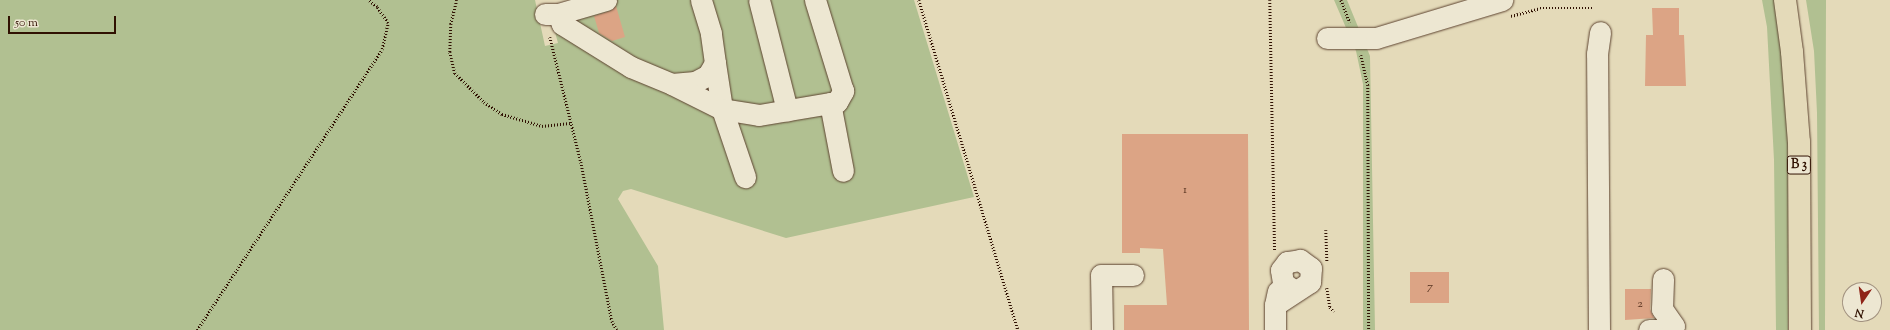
<!DOCTYPE html>
<style>
body{margin:0}
#map{position:relative;width:1890px;height:330px;overflow:hidden;background:#e4dab9;font-family:"Sorts Mill Goudy",serif}
div>[style]{position:absolute}
[style*='--x']{left:calc(var(--x)*1px);top:calc(var(--y)*1px);width:calc(var(--w)*1px);rotate:calc(var(--a)*1deg)}
.green>*{inset:0;background:#b1c091}
.building>*{inset:0;background:#dca485;transform-origin:0 0}
.path>*{height:2.5px;margin-top:-1.25px;transform-origin:0;background:repeating-linear-gradient(90deg,#301102 0 1px,transparent 0 3px)}
.roads{filter:drop-shadow(0 0 1px #5d4330) drop-shadow(0 0 1px #5d4330)}
.minor>*{height:21px;margin:-10.5px;padding:0 10.5px;transform-origin:10.5px;border-radius:10.5px;background:#ede7d2}
.major>*{height:22px;margin:-11px;padding:0 11px;transform-origin:11px;border-radius:11px;background:#e4dab9}
span{translate:-50% -50%;white-space:nowrap;text-align:center;line-height:1.15;-webkit-text-stroke:3px #ede7d2;paint-order:stroke}
.number-label{font-size:12px;color:#5b3623}
.number-label span{-webkit-text-stroke-width:0}
.shield-label span{padding:1px 3px;background:#ede7d2;border:1px solid;border-radius:3px;-webkit-text-stroke-width:0}
.shield-label{font-size:13px;color:#301102;font-weight:700}
.north{position:absolute;left:1842px;top:282px;width:40px;height:40px;box-sizing:border-box;background:#ede7d2;border:1px solid #a1917f;border-radius:50%;rotate:193deg;font-size:11px;font-weight:700;line-height:16px;text-align:center;color:#301102}
.north::after{content:'';display:block;margin:auto;width:14px;height:18px;background:#8f2418;clip-path:polygon(50% 0,100% 100%,50% 72%,0 100%)}
.scale{position:absolute;left:8px;top:16px;width:108px;height:18px;box-sizing:border-box;border:2px solid #301102;border-top:0;padding-left:5px;font-size:12px;line-height:14px;white-space:nowrap;color:#301102;-webkit-text-stroke:3px #ede7d2;paint-order:stroke}
</style>
<div id="map">
<div class="green">
<i style="clip-path:polygon(0 0,535px 0,545px 46px,558px 43px,548px 7px,581px 0,914px 0,974px 197px,786px 238px,631px 189px,623px 191px,618px 199px,658px 266px,664px 330px,0 330px)"></i>
<i style="clip-path:polygon(1334px 0,1347px 0,1370px 56px,1375px 330px,1363px 330px,1363px 84px,1356px 51px)"></i>
<i style="clip-path:polygon(1762px 0,1778px 0,1790px 116px,1788px 330px,1776px 330px,1774px 160px,1767px 27px)"></i>
<i style="clip-path:polygon(1806px 0,1826px 0,1825px 330px,1819px 330px,1817px 113px,1814px 51px)"></i>
</div>
<div class="building">
<i style="clip-path:polygon(616px 6px,625px 37px,612px 41px,599px 33px,594px 16px,610px 11px)"></i>
<i style="clip-path:polygon(1652px 8px,1679px 8px,1679px 35px,1684px 35px,1686px 86px,1645px 86px,1646px 35px,1653px 35px)"></i>
<i style="clip-path:polygon(1122px 134px,1248px 134px,1249px 330px,1124px 330px,1124px 305px,1167px 305px,1163px 249px,1140px 248px,1140px 253px,1122px 253px)"></i>
<i style="left:1449px;top:272px;width:31px;height:39px;rotate:90deg"></i>
<i style="clip-path:polygon(1625px 289px,1651px 289px,1650px 309px,1654px 318px,1625px 320px)"></i>
</div>
<div class="path">
<i style="--x:457;--y:0;--w:25;--a:104"></i>
<i style="--x:451;--y:24;--w:28;--a:92"></i>
<i style="--x:450;--y:52;--w:22;--a:77"></i>
<i style="--x:455;--y:73;--w:41;--a:45"></i>
<i style="--x:484;--y:102;--w:22;--a:34"></i>
<i style="--x:502;--y:114;--w:42;--a:16.7"></i>
<i style="--x:542;--y:126;--w:28;--a:-6"></i>
<i style="--x:919;--y:0;--w:345;--a:73.3"></i>
<i style="--x:1270;--y:0;--w:251;--a:88.9"></i>
<i style="--x:1341;--y:0;--w:24;--a:68"></i>
<i style="--x:1511;--y:16;--w:30;--a:-15"></i>
<i style="--x:1540;--y:8;--w:53;--a:0"></i>
<i style="--x:550;--y:37;--w:129;--a:76.1"></i>
<i style="--x:581;--y:162;--w:162;--a:79"></i>
<i style="--x:612;--y:321;--w:10;--a:61"></i>
<i style="--x:1361;--y:55;--w:31;--a:77"></i>
<i style="--x:1368;--y:85;--w:245;--a:89.8"></i>
<i style="--x:1326;--y:230;--w:31;--a:88"></i>
<i style="--x:1327;--y:288;--w:19;--a:81"></i>
<i style="--x:1330;--y:307;--w:6;--a:51"></i>
<i style="--x:197;--y:330;--w:336;--a:-56.6"></i>
<i style="--x:382;--y:49;--w:27;--a:-77"></i>
<i style="--x:388;--y:23;--w:19;--a:-125"></i>
<i style="--x:377;--y:7;--w:11;--a:-142"></i>
</div>
<div class="roads">
<div class="minor">
<i style="--x:759;--y:0;--w:114;--a:75.7"></i>
<i style="--x:545;--y:14;--w:13;--a:0"></i>
<i style="--x:558;--y:14;--w:50;--a:-16.3"></i>
<i style="--x:558;--y:14;--w:11;--a:68"></i>
<i style="--x:562;--y:24;--w:81;--a:31.9"></i>
<i style="--x:631;--y:67;--w:44;--a:22.5"></i>
<i style="--x:672;--y:84;--w:23;--a:-5"></i>
<i style="--x:695;--y:82;--w:15;--a:-28"></i>
<i style="--x:708;--y:75;--w:14;--a:-60"></i>
<i style="--x:715;--y:63;--w:30;--a:-98"></i>
<i style="--x:711;--y:33;--w:34;--a:-107"></i>
<i style="--x:1327;--y:38;--w:49;--a:0"></i>
<i style="--x:1376;--y:38;--w:132;--a:-16.8"></i>
<i style="--x:715;--y:63;--w:47;--a:81.3"></i>
<i style="--x:722;--y:109;--w:72;--a:71.3"></i>
<i style="--x:672;--y:84;--w:56;--a:26.6"></i>
<i style="--x:722;--y:109;--w:37;--a:9"></i>
<i style="--x:759;--y:115;--w:79;--a:-9.5"></i>
<i style="--x:837;--y:102;--w:13;--a:-61"></i>
<i style="--x:843;--y:91;--w:95;--a:-107.1"></i>
<i style="--x:830;--y:103;--w:69;--a:79.2"></i>
<i style="--x:1275;--y:305;--w:42;--a:-33.3"></i>
<i style="--x:1310;--y:282;--w:14;--a:-86"></i>
<i style="--x:1311;--y:268;--w:14;--a:-144"></i>
<i style="--x:1300;--y:260;--w:13;--a:171"></i>
<i style="--x:1287;--y:262;--w:10;--a:127"></i>
<i style="--x:1281;--y:270;--w:13;--a:81"></i>
<i style="--x:1283;--y:283;--w:14;--a:34"></i>
<i style="--x:1102;--y:330;--w:55;--a:-91"></i>
<i style="--x:1101;--y:275;--w:32;--a:0"></i>
<i style="--x:1275;--y:330;--w:25;--a:-90"></i>
<i style="--x:1275;--y:305;--w:14;--a:-78"></i>
<i style="--x:1599;--y:330;--w:276;--a:-90.4"></i>
<i style="--x:1597;--y:54;--w:22;--a:-82"></i>
<i style="--x:1649;--y:330;--w:19;--a:0"></i>
<i style="--x:1668;--y:330;--w:7;--a:-34"></i>
<i style="--x:1674;--y:326;--w:21;--a:-125"></i>
<i style="--x:1662;--y:309;--w:30;--a:-88"></i>
</div>
<div class="major">
<i style="--x:1785;--y:0;--w:52;--a:82.3"></i>
<i style="--x:1792;--y:52;--w:90;--a:85.6"></i>
<i style="--x:1799;--y:142;--w:188;--a:89.7"></i>
</div>
</div>
<div class="number-label">
<span style="left:1185px;top:191px">1</span>
<span style="left:1430px;top:288px">7</span>
<span style="left:1640px;top:305px">2</span>
</div>
<div class="shield-label">
<span style="left:1799px;top:165px">B 3</span>
</div>
<div class="north">N</div>
<div class="scale">50 m</div>
</div>
